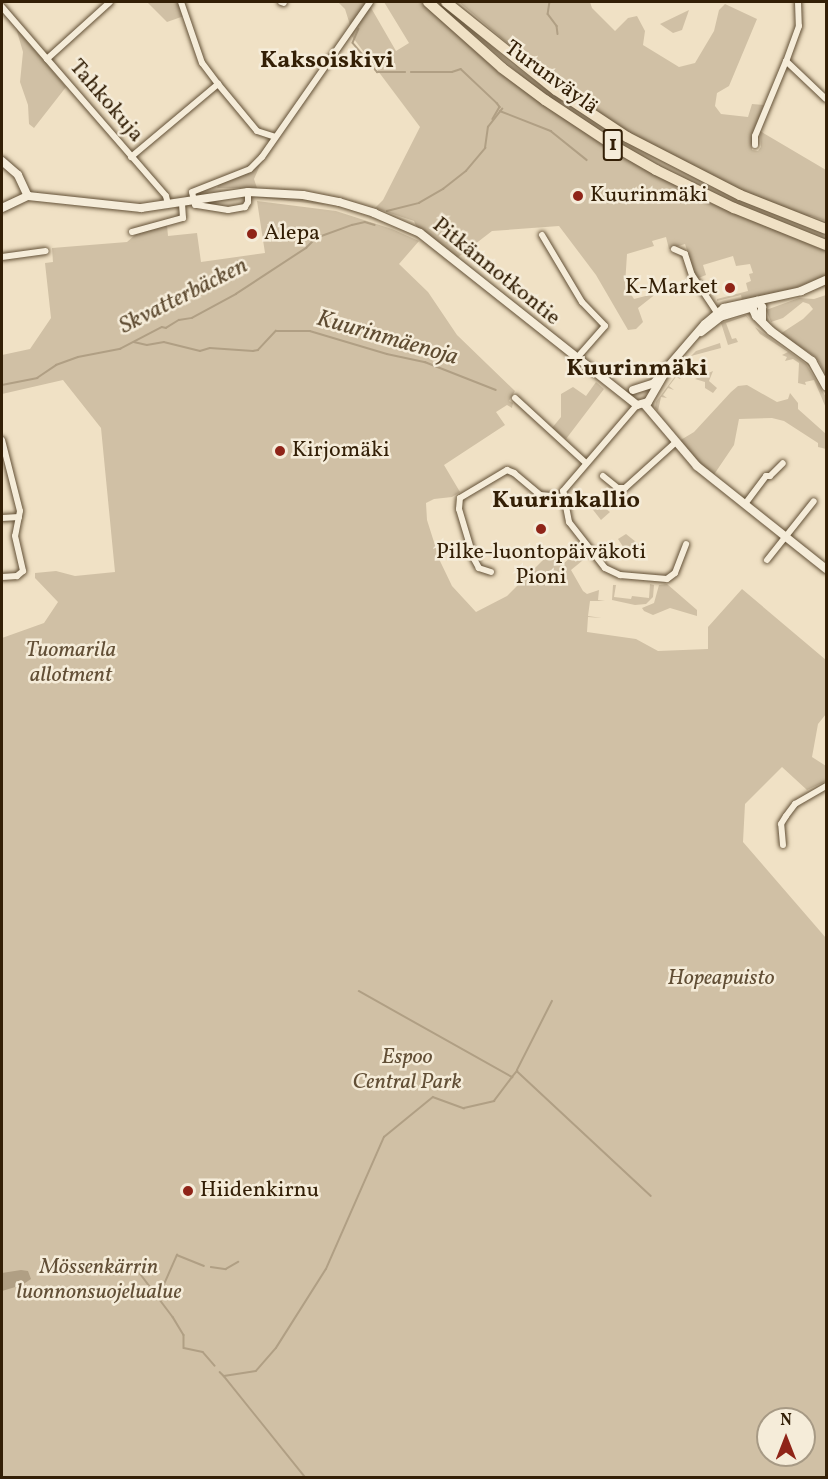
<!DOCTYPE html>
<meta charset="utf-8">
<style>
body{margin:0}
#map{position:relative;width:828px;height:1479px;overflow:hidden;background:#f0e1c5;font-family:Vollkorn,serif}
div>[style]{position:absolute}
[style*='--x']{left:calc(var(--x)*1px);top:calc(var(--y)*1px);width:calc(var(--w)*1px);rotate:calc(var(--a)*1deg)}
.green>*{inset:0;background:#d0c0a5}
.water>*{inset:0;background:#b09f84}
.stream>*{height:1.5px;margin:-0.75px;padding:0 0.75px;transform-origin:0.75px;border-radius:0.75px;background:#b09f84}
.roads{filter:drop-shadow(0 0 2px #625036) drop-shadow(0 0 2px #625036)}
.minor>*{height:6px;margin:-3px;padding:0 3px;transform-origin:3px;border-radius:3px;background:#f5ecd9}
.tertiary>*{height:8px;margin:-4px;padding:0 4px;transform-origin:4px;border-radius:4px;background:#f5ecd9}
.secondary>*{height:8px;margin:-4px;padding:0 4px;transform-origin:4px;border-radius:4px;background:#f5ecd9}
.motorway>*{height:10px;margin:-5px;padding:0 5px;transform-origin:5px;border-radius:5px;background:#f0e1c5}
.dots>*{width:16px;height:16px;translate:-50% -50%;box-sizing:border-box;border:3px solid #f5ecd9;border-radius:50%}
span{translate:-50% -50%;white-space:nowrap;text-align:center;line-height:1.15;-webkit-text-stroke:5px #f5ecd9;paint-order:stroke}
.shield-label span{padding:2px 4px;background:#f5ecd9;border:2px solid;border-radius:4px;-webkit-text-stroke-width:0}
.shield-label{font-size:21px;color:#331f06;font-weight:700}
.street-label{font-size:22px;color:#331f06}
.poi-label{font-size:22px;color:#331f06}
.left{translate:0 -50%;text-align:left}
.right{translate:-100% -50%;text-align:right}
.park-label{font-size:22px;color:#624f36;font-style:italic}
.neighbourhood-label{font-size:24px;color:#331f06;font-weight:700}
.water-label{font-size:24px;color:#5f4c32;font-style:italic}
.frame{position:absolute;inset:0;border:3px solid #331f06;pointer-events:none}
.north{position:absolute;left:756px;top:1407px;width:60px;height:60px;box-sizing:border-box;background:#f5ecd9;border:2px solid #a79a85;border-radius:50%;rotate:0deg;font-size:16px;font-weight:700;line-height:24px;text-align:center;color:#331f06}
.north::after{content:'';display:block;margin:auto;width:21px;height:27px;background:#8f2418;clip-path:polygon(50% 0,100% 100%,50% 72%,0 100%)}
</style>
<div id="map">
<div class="green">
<i style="clip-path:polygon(147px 2px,180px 2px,184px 16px,167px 22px)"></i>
<i style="clip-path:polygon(338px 2px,368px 2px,350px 25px,345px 9px)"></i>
<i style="clip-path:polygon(384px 2px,421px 2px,498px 72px,603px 145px,708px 202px,826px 251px,826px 276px,795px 288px,742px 300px,741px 295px,717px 301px,717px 299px,748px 291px,746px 283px,751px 281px,749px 274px,753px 273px,750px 264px,736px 266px,733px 256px,703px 265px,706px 275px,696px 279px,685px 244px,669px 249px,666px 237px,652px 241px,654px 246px,627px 254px,625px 285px,634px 299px,657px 293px,638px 308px,643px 322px,636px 329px,628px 330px,596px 275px,559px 226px,492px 231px,457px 258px,416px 226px,414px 221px,375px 208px,383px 200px,420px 127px,351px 35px,370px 6px,396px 51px,409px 43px)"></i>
<i style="clip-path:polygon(436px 2px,441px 2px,512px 64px,562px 101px,559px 104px,531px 84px)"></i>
<i style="clip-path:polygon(459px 2px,590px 2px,592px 8px,615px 31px,628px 18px,637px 16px,645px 31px,643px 45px,679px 67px,695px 63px,714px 31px,719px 10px,725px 4px,757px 19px,729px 86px,717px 93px,715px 106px,721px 114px,748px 117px,752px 104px,764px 105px,753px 132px,752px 150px,758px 151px,761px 147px,760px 131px,826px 170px,826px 221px,811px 216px,808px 217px,750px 195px,655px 148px,601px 116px,550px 79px)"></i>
<i style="clip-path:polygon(689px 10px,682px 30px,673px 33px,660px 24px)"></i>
<i style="clip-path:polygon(16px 28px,66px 87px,34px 128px,29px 124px,28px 105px,20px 82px,23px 52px)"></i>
<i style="clip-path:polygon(261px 163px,254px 179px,257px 188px,217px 188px,219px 184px,251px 171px)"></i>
<i style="clip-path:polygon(256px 195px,303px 198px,326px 205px,253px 197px)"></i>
<i style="clip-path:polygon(evenodd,257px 201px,336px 211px,392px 229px,419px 241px,399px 264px,428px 292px,457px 335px,515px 391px,509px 401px,513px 403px,512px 408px,507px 405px,496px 412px,505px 425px,444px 465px,460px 492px,452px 497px,434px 499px,426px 503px,427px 520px,440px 561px,452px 586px,476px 612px,507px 596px,543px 560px,559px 554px,564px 563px,582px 548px,588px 556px,571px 570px,583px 591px,587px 594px,599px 590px,598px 600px,605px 601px,590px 601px,588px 616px,602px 618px,588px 617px,587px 632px,636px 639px,658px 651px,708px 649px,708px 627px,742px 589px,826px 660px,826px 714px,818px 724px,812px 757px,826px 766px,826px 781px,807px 790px,782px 767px,745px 804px,743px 842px,826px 938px,826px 1477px,2px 1477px,2px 638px,44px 623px,58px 602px,35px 578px,35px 573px,56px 571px,75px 576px,115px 572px,101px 428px,63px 380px,2px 394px,2px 355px,30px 349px,51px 318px,45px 263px,53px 262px,52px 248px,127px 242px,135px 235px,161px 224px,167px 225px,168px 236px,197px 233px,201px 262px,265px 253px,257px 201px,768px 1419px,804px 1419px,804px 1455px,768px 1455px,768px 1419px)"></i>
<i style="clip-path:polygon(826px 295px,826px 378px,820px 363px,814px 356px,780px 334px,803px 319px,813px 309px,809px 304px,803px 302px,783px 318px,771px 322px,766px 310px,799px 298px,814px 299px)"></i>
<i style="clip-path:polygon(746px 315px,750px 321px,746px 316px,726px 323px,732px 339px,736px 338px,738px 342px,728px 345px,721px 323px)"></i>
<i style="clip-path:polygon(755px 327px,806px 364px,826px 397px,826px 408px,814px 380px,805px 382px,806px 385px,798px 383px,799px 363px,793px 359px,785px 361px,787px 357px,782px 355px,788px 352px,760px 334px)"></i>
<i style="clip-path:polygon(720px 343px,721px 348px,691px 356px,696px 351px)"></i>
<i style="clip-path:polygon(688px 359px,692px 373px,686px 370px,680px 379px,676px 377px,669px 386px,674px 390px,668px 388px,663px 395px,667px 398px,661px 397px,658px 411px,655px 408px,656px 402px)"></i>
<i style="clip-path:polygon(713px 371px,709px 381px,717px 388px,713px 393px,705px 388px,705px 382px,695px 379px)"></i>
<i style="clip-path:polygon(596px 382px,604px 389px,566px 439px,552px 428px,561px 417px,561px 394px,573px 387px,586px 396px)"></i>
<i style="clip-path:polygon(747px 385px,777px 402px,788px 399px,790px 393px,798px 403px,798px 409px,826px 434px,826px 449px,818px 447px,818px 443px,784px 421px,772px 418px,739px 419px,734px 445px,713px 476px,695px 461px,679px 441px,694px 432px,731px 392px,738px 386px)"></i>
<i style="clip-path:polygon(596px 501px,610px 512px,601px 520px,590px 506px)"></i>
<i style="clip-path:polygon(626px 534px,641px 546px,639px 550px,626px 551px,618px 539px)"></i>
<i style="clip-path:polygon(650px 584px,654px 585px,653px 597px,646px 604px,635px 605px,612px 600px,613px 585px,616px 585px,614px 597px,631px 599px,632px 596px,649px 598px)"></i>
<i style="clip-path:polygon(667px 584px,697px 610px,697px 616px,670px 608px,653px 615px,644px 611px,642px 608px,654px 603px,659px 585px)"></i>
</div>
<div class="water">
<i style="clip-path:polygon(21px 1270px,28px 1271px,31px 1279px,22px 1285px,2px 1291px,2px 1273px)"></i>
</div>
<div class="stream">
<i style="--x:550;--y:2;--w:12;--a:99"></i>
<i style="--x:548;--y:14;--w:15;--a:53"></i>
<i style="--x:557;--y:26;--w:8;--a:83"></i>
<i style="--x:359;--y:29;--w:15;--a:113"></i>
<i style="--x:353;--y:43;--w:38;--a:50"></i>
<i style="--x:377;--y:72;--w:28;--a:0"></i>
<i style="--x:411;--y:72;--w:41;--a:0"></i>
<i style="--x:452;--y:72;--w:9;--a:-18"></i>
<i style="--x:461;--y:69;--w:50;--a:43.4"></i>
<i style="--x:497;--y:103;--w:5;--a:53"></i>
<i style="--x:500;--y:107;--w:14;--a:120"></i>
<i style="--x:500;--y:111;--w:55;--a:21.4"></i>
<i style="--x:551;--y:131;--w:46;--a:38.9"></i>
<i style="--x:387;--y:211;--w:33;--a:-14"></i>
<i style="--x:419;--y:203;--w:28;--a:-30"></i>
<i style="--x:443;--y:189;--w:29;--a:-38"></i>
<i style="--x:466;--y:171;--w:30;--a:-50"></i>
<i style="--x:485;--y:148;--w:21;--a:-82"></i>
<i style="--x:488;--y:127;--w:23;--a:-52"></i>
<i style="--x:134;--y:342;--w:13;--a:13"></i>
<i style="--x:147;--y:345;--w:17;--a:-10"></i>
<i style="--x:164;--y:342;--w:37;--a:14"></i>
<i style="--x:200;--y:351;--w:10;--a:-17"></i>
<i style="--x:210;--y:348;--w:43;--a:4"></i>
<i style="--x:253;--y:351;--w:5;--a:-11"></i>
<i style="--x:258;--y:350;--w:26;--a:-47"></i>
<i style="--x:276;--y:331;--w:34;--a:0"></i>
<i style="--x:310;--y:331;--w:80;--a:16.6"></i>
<i style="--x:387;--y:354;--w:39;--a:12"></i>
<i style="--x:425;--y:362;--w:76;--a:21.5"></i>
<i style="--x:2;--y:385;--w:36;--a:-11"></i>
<i style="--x:37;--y:378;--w:23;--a:-34"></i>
<i style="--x:56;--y:365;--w:23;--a:-20"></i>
<i style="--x:78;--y:357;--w:43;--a:-10.8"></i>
<i style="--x:120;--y:349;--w:47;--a:-27.6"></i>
<i style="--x:162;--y:327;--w:4;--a:14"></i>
<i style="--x:166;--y:328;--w:15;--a:-32"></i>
<i style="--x:179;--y:320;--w:13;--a:-9"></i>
<i style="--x:192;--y:318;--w:50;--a:-28.6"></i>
<i style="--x:236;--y:294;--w:84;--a:-33.3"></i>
<i style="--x:306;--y:248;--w:14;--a:-45"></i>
<i style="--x:316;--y:238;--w:38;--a:-20"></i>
<i style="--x:352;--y:225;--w:13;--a:-13"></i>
<i style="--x:365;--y:222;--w:10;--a:17"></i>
<i style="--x:359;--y:991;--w:176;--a:29.3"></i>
<i style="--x:512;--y:1077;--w:8;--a:-50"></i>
<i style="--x:517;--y:1071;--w:183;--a:43"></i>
<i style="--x:517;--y:1070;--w:77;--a:-63.1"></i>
<i style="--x:133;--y:1264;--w:66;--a:53"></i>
<i style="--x:173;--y:1317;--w:21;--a:59"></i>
<i style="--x:184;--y:1335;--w:13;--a:90"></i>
<i style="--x:184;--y:1348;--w:19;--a:12"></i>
<i style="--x:203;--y:1352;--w:18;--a:49"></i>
<i style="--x:211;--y:1267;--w:15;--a:8"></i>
<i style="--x:226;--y:1269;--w:14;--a:-30"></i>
<i style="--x:158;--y:1298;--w:47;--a:-66.2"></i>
<i style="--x:177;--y:1255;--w:29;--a:22"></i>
<i style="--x:220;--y:1372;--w:6;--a:45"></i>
<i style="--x:224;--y:1376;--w:32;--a:-9"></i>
<i style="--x:256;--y:1371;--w:30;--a:-49"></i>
<i style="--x:276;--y:1348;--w:93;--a:-57.7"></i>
<i style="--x:326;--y:1269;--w:144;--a:-66.3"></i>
<i style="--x:384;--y:1137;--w:63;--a:-39.2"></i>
<i style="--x:433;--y:1097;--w:33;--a:20"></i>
<i style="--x:464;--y:1108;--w:31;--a:-13"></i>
<i style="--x:494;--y:1101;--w:30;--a:-53"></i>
<i style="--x:224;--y:1376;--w:131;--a:51.2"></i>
</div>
<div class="roads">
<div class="minor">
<i style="--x:110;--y:2;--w:85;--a:137.9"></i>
<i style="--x:47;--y:59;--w:181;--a:49"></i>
<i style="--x:166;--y:196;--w:8;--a:76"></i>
<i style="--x:281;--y:2;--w:3;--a:18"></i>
<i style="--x:798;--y:2;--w:24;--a:88"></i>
<i style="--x:799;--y:26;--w:37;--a:110"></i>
<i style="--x:786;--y:61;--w:55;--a:43.5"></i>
<i style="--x:2;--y:7;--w:69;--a:49.1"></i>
<i style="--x:218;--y:84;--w:61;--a:50.3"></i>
<i style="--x:257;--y:131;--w:19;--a:18"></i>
<i style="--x:755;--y:145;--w:9;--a:-90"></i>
<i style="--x:755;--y:136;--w:81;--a:-67.5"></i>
<i style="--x:131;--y:157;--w:114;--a:-40"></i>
<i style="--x:218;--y:84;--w:26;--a:-127"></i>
<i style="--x:202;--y:63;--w:65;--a:-109"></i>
<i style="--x:248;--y:192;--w:10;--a:90"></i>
<i style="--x:248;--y:202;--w:6;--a:121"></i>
<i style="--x:245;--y:207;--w:17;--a:170"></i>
<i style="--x:228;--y:210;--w:33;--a:-171"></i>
<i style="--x:195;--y:205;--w:13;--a:-103"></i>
<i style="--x:192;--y:192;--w:62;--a:-21.6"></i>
<i style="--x:250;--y:169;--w:17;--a:-45"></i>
<i style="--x:262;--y:157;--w:189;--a:-55.1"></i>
<i style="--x:132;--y:232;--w:53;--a:-15.4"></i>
<i style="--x:183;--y:218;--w:16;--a:-94"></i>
<i style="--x:542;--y:235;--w:78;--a:59.2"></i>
<i style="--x:582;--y:302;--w:33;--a:46"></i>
<i style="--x:605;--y:326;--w:44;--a:131.3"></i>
<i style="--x:674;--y:249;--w:12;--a:24"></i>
<i style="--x:685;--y:254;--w:22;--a:72"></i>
<i style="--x:692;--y:275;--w:50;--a:56.3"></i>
<i style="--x:2;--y:257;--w:44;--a:-7.8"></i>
<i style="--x:515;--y:398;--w:96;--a:42.5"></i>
<i style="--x:637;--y:405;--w:113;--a:130.7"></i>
<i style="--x:563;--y:491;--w:32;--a:79"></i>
<i style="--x:569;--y:522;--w:58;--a:52"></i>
<i style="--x:605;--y:568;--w:17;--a:25"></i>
<i style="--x:620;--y:575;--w:47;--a:4.9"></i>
<i style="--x:667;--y:579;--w:10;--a:-37"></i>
<i style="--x:675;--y:573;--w:31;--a:-69"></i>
<i style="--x:2;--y:440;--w:73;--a:75.8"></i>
<i style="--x:20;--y:511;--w:25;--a:101"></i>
<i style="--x:15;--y:536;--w:36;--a:77"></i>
<i style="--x:23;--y:571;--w:8;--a:140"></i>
<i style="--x:17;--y:576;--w:15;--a:176"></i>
<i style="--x:603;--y:476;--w:19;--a:39"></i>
<i style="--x:618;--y:488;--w:7;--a:0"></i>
<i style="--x:625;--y:488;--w:69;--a:-42"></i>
<i style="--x:745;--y:504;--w:35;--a:-53"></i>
<i style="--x:766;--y:476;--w:4;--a:0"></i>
<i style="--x:770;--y:476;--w:18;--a:-45"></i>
<i style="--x:2;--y:518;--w:17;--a:-3"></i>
<i style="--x:767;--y:560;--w:75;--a:-51.5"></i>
<i style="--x:491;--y:572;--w:13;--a:-162"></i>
<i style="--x:479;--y:568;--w:10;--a:-119"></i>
<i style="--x:474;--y:559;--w:52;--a:-106.7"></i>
<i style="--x:459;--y:509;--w:11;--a:-85"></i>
<i style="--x:460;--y:498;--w:55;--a:-30.8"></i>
<i style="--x:507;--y:470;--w:8;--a:23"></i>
<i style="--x:514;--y:473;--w:34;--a:40"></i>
<i style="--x:540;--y:495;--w:23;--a:5"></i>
<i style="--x:783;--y:845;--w:21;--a:-95"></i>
<i style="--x:781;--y:824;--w:9;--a:-58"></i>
<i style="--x:786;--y:816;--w:15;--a:-53"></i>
<i style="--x:795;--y:804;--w:36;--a:-30"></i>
</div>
<div class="tertiary">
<i style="--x:2;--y:161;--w:21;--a:41"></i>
<i style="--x:18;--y:175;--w:23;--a:65"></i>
<i style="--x:2;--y:208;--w:29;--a:-25"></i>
<i style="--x:28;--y:196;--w:114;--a:6.1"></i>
<i style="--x:141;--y:208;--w:108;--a:-8.5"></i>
<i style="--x:248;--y:192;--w:55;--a:3.1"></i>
<i style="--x:303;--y:195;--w:37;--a:11"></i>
<i style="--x:339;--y:202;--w:37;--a:17"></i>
<i style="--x:374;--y:213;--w:50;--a:23.5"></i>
<i style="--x:420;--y:233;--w:277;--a:38.4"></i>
<i style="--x:637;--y:405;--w:11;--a:-15"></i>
<i style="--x:648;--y:402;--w:39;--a:-60"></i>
<i style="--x:757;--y:301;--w:8;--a:50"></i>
<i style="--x:762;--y:307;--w:13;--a:90"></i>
<i style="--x:701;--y:332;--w:24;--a:-38"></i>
<i style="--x:720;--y:317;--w:34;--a:-17"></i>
<i style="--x:752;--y:307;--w:10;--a:66"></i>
<i style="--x:756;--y:316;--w:21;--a:45"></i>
<i style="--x:771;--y:331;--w:51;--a:36.2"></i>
<i style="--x:812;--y:361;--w:29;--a:61"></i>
<i style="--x:633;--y:390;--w:22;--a:-18"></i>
<i style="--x:654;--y:383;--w:78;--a:-49.2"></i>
<i style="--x:705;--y:324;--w:25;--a:-40"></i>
<i style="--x:724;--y:308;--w:79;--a:-12.4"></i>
<i style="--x:801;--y:291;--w:27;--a:-24"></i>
<i style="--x:645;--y:405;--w:80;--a:49.6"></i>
<i style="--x:697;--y:466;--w:165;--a:38.6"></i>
</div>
<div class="secondary">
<i style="--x:752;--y:307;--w:8;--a:-50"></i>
</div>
<div class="motorway">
<i style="--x:428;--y:2;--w:99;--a:41.7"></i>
<i style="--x:502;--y:68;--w:54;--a:36.7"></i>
<i style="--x:545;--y:100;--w:85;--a:33.5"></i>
<i style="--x:616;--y:147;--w:46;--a:29.9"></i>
<i style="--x:656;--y:170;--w:87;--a:26"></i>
<i style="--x:734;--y:208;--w:99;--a:21.9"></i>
<i style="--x:446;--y:2;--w:141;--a:38.7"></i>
<i style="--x:556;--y:90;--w:85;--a:33.5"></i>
<i style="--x:627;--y:137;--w:127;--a:27.2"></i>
<i style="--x:740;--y:195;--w:92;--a:21.6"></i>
</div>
</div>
<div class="dots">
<i style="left:578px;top:196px;background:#8f2418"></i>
<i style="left:252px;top:234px;background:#8f2418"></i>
<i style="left:730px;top:288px;background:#8f2418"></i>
<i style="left:280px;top:451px;background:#8f2418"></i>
<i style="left:541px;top:529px;background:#8f2418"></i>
<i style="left:188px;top:1191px;background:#8f2418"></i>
</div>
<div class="shield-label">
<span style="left:613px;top:145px">1</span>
</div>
<div class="street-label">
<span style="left:551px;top:78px;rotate:36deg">Turunväylä</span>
<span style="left:106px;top:101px;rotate:49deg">Tahkokuja</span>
<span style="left:496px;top:272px;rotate:39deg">Pitkännotkontie</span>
</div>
<div class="poi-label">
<span class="left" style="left:590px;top:196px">Kuurinmäki</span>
<span class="left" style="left:264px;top:234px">Alepa</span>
<span class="right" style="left:718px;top:288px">K-Market</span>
<span class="left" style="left:292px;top:451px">Kirjomäki</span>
<span style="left:541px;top:565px">Pilke-luontopäiväkoti<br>Pioni</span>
<span class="left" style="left:200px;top:1191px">Hiidenkirnu</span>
</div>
<div class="park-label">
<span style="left:71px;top:663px">Tuomarila<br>allotment</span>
<span style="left:721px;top:979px">Hopeapuisto</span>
<span style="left:407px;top:1070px">Espoo<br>Central Park</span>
<span style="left:99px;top:1280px">Mössenkärrin<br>luonnonsuojelualue</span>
</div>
<div class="neighbourhood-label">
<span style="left:327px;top:62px">Kaksoiskivi</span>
<span style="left:637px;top:370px">Kuurinmäki</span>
<span style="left:566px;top:502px">Kuurinkallio</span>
</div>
<div class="water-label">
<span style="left:184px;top:297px;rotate:-27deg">Skvatterbäcken</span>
<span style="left:387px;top:339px;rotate:16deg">Kuurinmäenoja</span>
</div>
<div class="frame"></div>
<div class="north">N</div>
</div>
